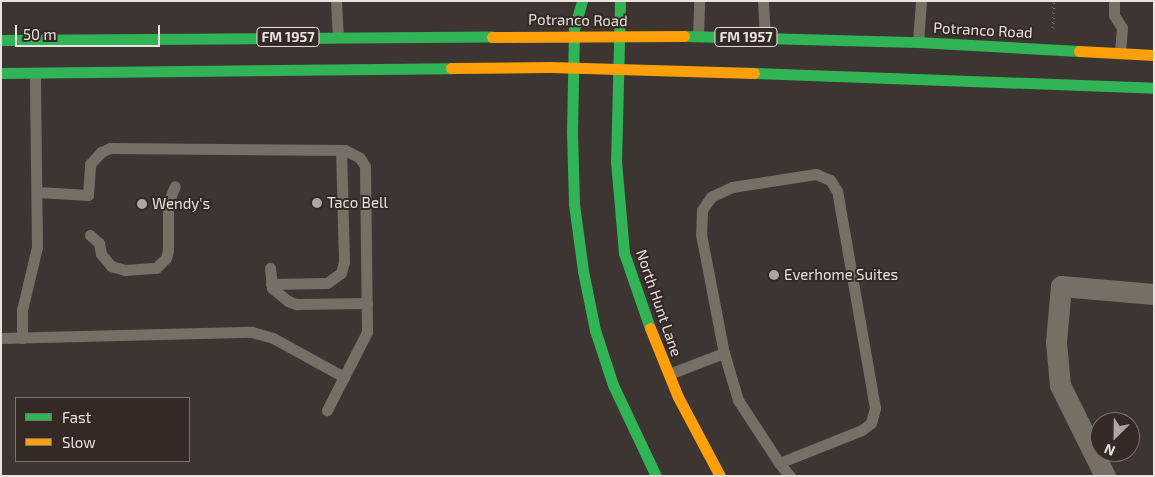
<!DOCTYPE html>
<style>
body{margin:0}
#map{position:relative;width:1155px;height:477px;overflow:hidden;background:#3c3532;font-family:"Exo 2",sans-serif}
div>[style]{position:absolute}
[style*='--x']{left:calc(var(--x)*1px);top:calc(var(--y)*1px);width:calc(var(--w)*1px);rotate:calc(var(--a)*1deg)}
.path>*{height:3px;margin-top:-1.5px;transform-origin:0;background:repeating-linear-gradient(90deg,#736d68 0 1px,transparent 0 5px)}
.lane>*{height:11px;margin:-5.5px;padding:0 5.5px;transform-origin:5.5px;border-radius:5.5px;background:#756f66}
.street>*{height:21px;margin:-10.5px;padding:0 10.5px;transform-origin:10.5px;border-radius:10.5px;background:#756f66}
.fast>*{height:11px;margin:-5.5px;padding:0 5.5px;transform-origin:5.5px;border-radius:5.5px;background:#30b455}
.slow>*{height:11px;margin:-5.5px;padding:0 5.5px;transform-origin:5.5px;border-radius:5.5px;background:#ff9f0a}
.dots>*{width:14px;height:14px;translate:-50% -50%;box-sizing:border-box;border:2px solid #352925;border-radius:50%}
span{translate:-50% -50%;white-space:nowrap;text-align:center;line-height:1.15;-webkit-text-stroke:4px #352925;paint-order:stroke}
.shield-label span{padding:1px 4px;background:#352925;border:1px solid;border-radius:4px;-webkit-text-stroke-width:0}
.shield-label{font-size:14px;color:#eae2df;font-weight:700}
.street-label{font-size:15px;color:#eae2df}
.poi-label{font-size:15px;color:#eae2df}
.left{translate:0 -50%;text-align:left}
.frame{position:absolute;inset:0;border:2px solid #eae2df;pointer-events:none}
.legend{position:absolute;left:15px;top:397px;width:175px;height:65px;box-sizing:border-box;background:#352925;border:1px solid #7d736f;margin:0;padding:6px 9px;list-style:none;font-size:15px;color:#eae2df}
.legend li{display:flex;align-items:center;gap:10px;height:25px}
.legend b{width:25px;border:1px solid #7d736f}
.north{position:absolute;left:1090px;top:412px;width:50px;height:50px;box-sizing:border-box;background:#352925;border:1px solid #7d736f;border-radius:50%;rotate:203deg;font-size:14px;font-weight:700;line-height:20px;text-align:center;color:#eae2df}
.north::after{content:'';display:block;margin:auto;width:18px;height:22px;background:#ada5a2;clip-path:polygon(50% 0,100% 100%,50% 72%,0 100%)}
.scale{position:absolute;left:15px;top:25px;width:145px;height:22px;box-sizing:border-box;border:2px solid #eae2df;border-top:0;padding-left:6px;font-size:15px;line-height:18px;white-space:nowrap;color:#eae2df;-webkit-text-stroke:4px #352925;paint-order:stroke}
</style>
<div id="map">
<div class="path">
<i style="--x:1053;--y:28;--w:27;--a:-88"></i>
</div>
<div class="lane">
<i style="--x:336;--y:1;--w:35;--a:87"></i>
<i style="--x:763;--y:1;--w:37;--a:87"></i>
<i style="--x:1114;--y:1;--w:14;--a:90"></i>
<i style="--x:1114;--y:15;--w:15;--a:58"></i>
<i style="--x:1122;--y:28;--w:24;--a:95"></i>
<i style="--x:698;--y:36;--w:35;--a:-88"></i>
<i style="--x:918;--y:42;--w:41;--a:-85.8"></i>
<i style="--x:38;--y:192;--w:50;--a:3.4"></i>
<i style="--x:88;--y:195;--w:31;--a:-86"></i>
<i style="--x:90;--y:164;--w:16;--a:-47"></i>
<i style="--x:101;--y:152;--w:10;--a:-24"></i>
<i style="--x:110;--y:148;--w:235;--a:0.5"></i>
<i style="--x:345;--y:150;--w:17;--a:28"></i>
<i style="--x:360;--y:158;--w:9;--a:58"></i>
<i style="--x:365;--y:166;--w:166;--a:89.3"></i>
<i style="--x:367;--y:332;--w:88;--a:117.1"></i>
<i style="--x:90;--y:235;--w:12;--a:42"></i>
<i style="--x:99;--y:243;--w:11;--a:80"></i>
<i style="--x:101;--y:254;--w:16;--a:50"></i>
<i style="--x:111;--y:266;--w:15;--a:16"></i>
<i style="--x:125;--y:270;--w:31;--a:-4"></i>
<i style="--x:156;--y:268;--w:14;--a:-45"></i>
<i style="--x:166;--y:258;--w:8;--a:-76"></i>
<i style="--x:168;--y:250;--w:47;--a:-90"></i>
<i style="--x:168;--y:203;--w:18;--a:-68"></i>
<i style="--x:270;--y:268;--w:20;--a:84"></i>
<i style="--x:272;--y:288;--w:21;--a:39"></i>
<i style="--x:288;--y:301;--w:9;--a:21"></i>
<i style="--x:296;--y:304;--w:71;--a:-0.8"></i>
<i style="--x:271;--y:284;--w:56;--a:-1"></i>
<i style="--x:327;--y:283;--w:17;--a:-36"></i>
<i style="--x:341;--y:273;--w:11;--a:-75"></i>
<i style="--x:344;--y:262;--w:112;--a:-91.5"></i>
<i style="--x:1;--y:338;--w:251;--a:-1.4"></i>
<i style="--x:252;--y:332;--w:22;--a:16"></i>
<i style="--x:273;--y:338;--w:81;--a:28.8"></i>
<i style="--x:22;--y:338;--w:28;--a:-90"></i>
<i style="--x:22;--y:310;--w:65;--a:-76.6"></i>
<i style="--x:37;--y:247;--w:174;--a:-90.7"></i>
<i style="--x:669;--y:374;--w:59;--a:-20.9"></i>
<i style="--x:779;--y:463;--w:89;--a:-21.7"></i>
<i style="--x:862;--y:430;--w:11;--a:-38"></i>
<i style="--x:871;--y:423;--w:16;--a:-75"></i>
<i style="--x:875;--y:408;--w:220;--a:-99.9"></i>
<i style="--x:837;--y:191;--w:13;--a:-122"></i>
<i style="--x:830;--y:180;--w:15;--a:-157"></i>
<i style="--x:816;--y:174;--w:85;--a:171.2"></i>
<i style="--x:732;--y:187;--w:23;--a:155"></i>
<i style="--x:711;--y:197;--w:16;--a:125"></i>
<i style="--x:702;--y:210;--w:24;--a:92"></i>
<i style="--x:701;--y:234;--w:121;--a:79.1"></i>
<i style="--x:724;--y:353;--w:49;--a:73.4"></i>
<i style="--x:738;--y:400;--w:75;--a:56.9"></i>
<i style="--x:779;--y:463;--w:17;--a:50"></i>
</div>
<div class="street">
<i style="--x:1105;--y:476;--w:102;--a:-116.3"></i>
<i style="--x:1060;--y:385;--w:43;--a:-95.3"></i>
<i style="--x:1056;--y:342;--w:56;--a:-84.9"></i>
<i style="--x:1061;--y:286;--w:93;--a:4.9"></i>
</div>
<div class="fast">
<i style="--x:582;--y:1;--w:29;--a:106"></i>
<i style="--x:574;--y:29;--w:102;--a:91.1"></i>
<i style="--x:572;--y:131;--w:73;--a:88.4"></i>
<i style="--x:574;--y:204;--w:68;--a:82.3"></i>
<i style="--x:583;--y:271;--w:60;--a:78.5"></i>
<i style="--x:595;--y:330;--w:58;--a:71.9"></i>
<i style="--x:613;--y:385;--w:101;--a:64.7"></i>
<i style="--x:620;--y:1;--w:160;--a:91.4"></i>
<i style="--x:616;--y:161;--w:92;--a:85"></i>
<i style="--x:624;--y:253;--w:79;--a:70.9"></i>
<i style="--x:684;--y:36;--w:234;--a:1.5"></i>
<i style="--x:918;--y:42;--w:161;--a:3.2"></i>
<i style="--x:1;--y:40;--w:491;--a:-0.4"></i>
<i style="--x:1;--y:73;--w:450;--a:-0.6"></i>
<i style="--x:754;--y:73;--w:400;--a:2.1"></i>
</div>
<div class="slow">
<i style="--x:492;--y:37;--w:192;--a:-0.3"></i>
<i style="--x:1079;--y:51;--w:75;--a:3.1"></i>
<i style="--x:451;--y:68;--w:99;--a:-0.6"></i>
<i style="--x:550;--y:67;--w:204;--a:1.7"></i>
<i style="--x:650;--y:328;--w:74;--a:67.9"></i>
<i style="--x:678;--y:397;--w:89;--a:62"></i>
</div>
<div class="dots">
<i style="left:317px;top:203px;background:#ada5a2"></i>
<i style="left:142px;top:204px;background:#ada5a2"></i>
<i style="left:774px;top:275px;background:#ada5a2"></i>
</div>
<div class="shield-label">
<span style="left:288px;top:37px">FM 1957</span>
<span style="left:746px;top:37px">FM 1957</span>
</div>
<div class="street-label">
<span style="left:578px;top:20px;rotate:1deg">Potranco Road</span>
<span style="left:983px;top:30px;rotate:3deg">Potranco Road</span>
<span style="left:659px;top:303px;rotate:71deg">North Hunt Lane</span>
</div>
<div class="poi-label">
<span class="left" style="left:327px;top:203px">Taco Bell</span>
<span class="left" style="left:152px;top:204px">Wendy's</span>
<span class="left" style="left:784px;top:275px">Everhome Suites</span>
</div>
<div class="frame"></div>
<ul class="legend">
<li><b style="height:6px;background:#30b455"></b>Fast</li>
<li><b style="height:6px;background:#ff9f0a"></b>Slow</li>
</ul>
<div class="north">N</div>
<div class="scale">50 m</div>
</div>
